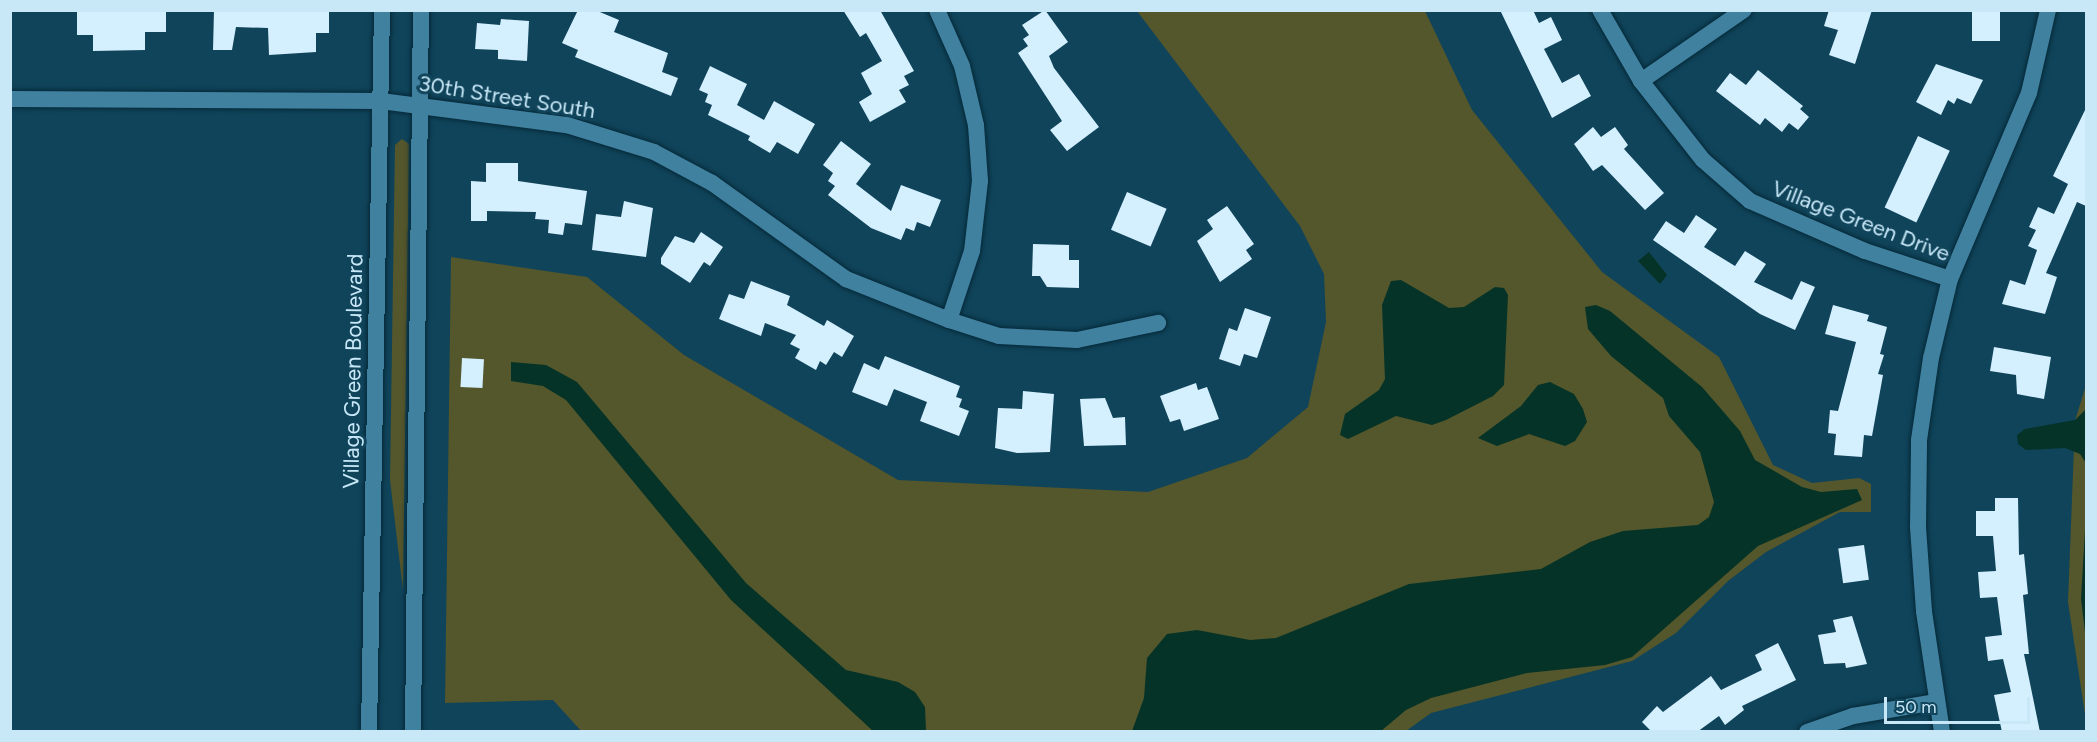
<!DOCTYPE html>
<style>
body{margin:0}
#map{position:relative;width:2097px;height:742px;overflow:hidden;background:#10445a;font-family:Figtree,sans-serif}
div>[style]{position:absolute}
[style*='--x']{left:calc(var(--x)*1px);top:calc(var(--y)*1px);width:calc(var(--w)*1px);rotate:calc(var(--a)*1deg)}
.green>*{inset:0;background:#54562b}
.water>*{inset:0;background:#053327}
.building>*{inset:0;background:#d4effe;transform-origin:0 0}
.roads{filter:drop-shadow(0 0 2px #052938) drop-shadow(0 0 2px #052938)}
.minor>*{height:16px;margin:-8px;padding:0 8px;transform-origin:8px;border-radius:8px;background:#4181a0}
.tertiary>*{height:16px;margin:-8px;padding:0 8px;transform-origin:8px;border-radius:8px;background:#4181a0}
span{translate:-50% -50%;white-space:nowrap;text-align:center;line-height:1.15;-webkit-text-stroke:6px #10445a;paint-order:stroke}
.street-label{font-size:22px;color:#c8e8f8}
.frame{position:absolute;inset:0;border:12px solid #c8e8f8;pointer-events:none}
.scale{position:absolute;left:1884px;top:697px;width:146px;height:27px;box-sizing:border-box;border:3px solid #c8e8f8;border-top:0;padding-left:8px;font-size:18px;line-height:21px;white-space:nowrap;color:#c8e8f8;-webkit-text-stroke:4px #10445a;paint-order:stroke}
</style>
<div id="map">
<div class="green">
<i style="clip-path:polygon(1137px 11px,1425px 11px,1472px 110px,1602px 272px,1719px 357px,1773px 465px,1812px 483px,1859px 478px,1871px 484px,1871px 512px,1840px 512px,1766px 552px,1728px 581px,1676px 633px,1632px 661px,1431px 713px,1406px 731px,582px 732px,553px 700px,445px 703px,451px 257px,587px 277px,684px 355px,898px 480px,1148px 492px,1247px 458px,1308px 407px,1326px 322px,1324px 274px,1300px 226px)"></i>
<i style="clip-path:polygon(402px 139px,409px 144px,403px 590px,390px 480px,395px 145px)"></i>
<i style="clip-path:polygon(2086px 385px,2086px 721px,2068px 602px,2075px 421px)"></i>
</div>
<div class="water">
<i style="clip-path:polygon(1649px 252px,1667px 275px,1660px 284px,1638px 261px)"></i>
<i style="clip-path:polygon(1401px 280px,1449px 308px,1464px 307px,1495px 287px,1504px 288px,1508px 295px,1504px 385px,1493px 396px,1446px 420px,1432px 425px,1396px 416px,1348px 439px,1340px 435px,1345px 414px,1379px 390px,1385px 379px,1382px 305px,1391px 281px)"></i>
<i style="clip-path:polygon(1596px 305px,1610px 311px,1702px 387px,1740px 431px,1755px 460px,1802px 487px,1821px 492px,1857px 489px,1862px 500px,1758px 546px,1632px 657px,1605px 665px,1527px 673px,1431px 698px,1406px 710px,1381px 731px,1132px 731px,1144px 698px,1147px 658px,1167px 634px,1197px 630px,1250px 640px,1276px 638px,1409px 584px,1541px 569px,1590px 542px,1623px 531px,1698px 525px,1709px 517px,1714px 502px,1700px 452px,1669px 416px,1663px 398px,1611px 356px,1588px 329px,1585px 307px)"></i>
<i style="clip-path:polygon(511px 362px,546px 365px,577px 382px,746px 583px,846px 670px,898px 682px,915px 692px,925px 707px,926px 731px,873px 731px,731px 600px,566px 400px,543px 386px,511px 381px)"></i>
<i style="clip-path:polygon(1550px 382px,1574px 394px,1583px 409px,1587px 422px,1575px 441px,1565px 446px,1529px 434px,1497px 446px,1478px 438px,1521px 406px,1538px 385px)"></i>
<i style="clip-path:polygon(2086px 409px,2086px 463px,2080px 454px,2065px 448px,2026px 450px,2018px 444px,2017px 435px,2025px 429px,2075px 420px)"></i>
<i style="clip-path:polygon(2086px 513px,2086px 640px,2081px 599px)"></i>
</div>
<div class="building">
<i style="clip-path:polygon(166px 10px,166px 32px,145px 32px,145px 50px,93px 51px,93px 35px,77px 35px,77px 11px)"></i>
<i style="clip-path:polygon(214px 10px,329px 10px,329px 33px,316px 33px,316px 52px,269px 55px,268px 28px,236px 27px,232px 50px,213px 50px)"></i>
<i style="clip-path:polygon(578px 10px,595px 10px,619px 20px,614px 32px,668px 53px,662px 72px,678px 78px,671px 96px,575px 57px,578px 50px,562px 43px)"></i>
<i style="clip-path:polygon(843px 10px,880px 10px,914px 71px,904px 76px,909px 85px,899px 90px,906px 102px,870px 122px,859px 102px,872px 94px,861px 73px,882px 61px,866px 33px,860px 37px)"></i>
<i style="clip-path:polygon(1045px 10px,1068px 42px,1049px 56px,1054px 68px,1099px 127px,1067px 151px,1050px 130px,1062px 121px,1018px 53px,1028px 46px,1023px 39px,1029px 35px,1022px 25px)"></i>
<i style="clip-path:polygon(1500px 10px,1533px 10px,1539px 23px,1551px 17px,1562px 40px,1544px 49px,1562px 83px,1579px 74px,1591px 96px,1552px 118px)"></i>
<i style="clip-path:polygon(1829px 10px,1872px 10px,1855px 64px,1829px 55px,1838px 30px,1824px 26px)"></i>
<i style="left:1972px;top:10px;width:28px;height:31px"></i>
<i style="clip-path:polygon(501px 19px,529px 21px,527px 61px,498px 59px,498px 50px,475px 49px,477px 23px,500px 25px)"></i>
<i style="clip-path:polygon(1936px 64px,1983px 80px,1971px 104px,1957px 98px,1954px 104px,1948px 100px,1941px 115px,1916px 102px)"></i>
<i style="clip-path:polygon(710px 66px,747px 84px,737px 105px,764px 120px,774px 101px,815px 124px,798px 154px,777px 142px,770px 153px,748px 140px,750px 136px,708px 115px,712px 105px,705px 102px,708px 94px,699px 90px)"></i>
<i style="clip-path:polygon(1758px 70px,1803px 106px,1800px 109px,1809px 117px,1798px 130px,1789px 123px,1782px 132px,1765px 118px,1760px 125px,1716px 91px,1730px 73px,1746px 85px)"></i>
<i style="clip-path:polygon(2086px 108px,2086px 206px,2077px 202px,2046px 273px,2057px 277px,2045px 314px,2002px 304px,2010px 280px,2025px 285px,2037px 250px,2028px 246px,2036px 230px,2029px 227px,2038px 207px,2054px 214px,2068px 184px,2053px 176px)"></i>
<i style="clip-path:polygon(1593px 127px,1601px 137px,1615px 127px,1628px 145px,1624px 149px,1664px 193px,1645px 210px,1602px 165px,1593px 171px,1574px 144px)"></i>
<i style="left:1918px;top:136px;width:35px;height:79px;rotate:25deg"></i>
<i style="clip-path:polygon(841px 141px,871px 164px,856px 184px,891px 211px,901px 185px,941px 200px,930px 227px,917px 222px,914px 231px,906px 228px,901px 240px,871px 228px,828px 195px,835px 186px,828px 181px,833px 173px,823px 165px)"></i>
<i style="clip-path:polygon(486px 163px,518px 163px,518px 181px,587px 191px,582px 225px,565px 223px,563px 235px,548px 233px,549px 220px,535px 219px,536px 212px,487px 211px,487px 221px,471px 221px,471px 181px,486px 182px)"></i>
<i style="left:1127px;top:192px;width:43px;height:41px;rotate:23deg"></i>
<i style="clip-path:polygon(624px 201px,653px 208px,646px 257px,592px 250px,596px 214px,621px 217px)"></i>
<i style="clip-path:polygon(1227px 206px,1254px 244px,1246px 250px,1252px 259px,1220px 282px,1197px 241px,1213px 229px,1207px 220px)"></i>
<i style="clip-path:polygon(1696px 215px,1717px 229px,1704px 247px,1735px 266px,1745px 251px,1766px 264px,1754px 282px,1792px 300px,1801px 281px,1815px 287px,1795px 330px,1760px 314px,1653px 240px,1666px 221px,1684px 233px)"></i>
<i style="clip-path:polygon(701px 232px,723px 247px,710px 266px,704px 262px,690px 283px,661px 264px,661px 258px,675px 236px,694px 243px)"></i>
<i style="clip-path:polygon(1033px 244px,1069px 245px,1069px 260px,1079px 260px,1079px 288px,1047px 287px,1040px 276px,1032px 276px)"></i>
<i style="clip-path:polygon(751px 281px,790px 296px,787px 305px,824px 326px,827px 320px,854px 336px,842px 357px,834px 352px,826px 365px,820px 361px,816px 370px,795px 358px,800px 349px,790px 344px,796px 335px,765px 323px,761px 336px,719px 319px,729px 294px,744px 299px)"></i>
<i style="clip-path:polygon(1833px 305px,1869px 315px,1867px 321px,1887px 327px,1880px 354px,1884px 355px,1878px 374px,1883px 375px,1872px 436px,1864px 435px,1862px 457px,1834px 455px,1836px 434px,1828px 433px,1830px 410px,1838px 411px,1856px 342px,1825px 334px)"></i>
<i style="clip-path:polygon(1245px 308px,1271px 317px,1257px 358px,1244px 354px,1240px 366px,1219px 359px,1229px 328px,1237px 331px)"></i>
<i style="clip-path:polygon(1994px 347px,2051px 357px,2044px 399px,2017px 394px,2016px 375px,1990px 371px)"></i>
<i style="clip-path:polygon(885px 356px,960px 386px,956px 397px,962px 399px,959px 407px,969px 411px,959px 436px,920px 421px,927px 402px,894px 389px,887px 406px,852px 392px,864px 363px,879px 370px)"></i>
<i style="left:462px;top:358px;width:22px;height:29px;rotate:3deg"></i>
<i style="clip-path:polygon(1196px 383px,1198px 390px,1207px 387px,1219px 419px,1184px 431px,1180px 419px,1170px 422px,1160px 396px)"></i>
<i style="clip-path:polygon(1023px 391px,1054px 394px,1050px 452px,1017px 453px,995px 448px,998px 408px,1022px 409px)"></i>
<i style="clip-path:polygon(1105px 398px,1113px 418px,1125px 417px,1126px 445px,1084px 446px,1080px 399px)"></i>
<i style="clip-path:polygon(1995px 498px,2018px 498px,2019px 555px,2024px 554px,2028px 594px,2023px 595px,2029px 654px,2024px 654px,2040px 732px,2002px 732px,1994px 695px,2011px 692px,2003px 659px,1988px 661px,1985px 637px,2002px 635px,1997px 597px,1980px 598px,1978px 572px,1996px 571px,1993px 536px,1976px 536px,1976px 511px,1995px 511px)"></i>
<i style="left:1864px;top:545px;width:35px;height:26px;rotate:82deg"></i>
<i style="clip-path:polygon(1852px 616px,1867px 664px,1846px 668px,1845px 663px,1824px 664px,1818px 635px,1836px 632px,1833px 620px)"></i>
<i style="clip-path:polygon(1778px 643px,1796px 680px,1742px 706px,1744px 710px,1725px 725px,1719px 716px,1697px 732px,1652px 732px,1642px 722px,1657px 706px,1663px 712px,1711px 676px,1721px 690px,1762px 670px,1755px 655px)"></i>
</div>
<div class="roads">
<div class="minor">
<i style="--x:937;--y:10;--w:61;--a:65.9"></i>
<i style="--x:962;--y:66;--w:61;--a:76.7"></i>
<i style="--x:976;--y:125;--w:56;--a:85.9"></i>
<i style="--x:980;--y:181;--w:70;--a:96.5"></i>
<i style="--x:972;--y:251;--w:73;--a:108.4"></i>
<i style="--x:1600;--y:10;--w:82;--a:60"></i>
<i style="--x:1641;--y:81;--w:100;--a:51.9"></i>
<i style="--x:1703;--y:160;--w:62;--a:41.1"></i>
<i style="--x:1750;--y:201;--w:125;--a:23.5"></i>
<i style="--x:1865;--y:251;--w:89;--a:18.2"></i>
<i style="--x:1641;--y:81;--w:125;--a:-34.6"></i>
<i style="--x:10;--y:99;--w:371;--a:0.3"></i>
<i style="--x:381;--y:101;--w:188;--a:7.4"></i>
<i style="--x:567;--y:125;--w:91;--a:17.2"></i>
<i style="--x:654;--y:152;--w:66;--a:28.1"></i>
<i style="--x:712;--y:183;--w:165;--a:35.6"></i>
<i style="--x:846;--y:279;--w:111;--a:21.7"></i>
<i style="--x:949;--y:320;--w:52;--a:17.7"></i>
<i style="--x:999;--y:336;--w:78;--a:2.9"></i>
<i style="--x:1077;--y:340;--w:83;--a:-11.9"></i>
<i style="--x:1807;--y:732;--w:49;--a:-19.2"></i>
<i style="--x:1853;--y:716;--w:83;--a:-9.7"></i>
<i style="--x:1942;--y:732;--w:122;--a:-98.5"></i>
<i style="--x:1924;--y:611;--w:84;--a:-94.1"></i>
<i style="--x:1918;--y:527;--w:87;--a:-89.3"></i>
<i style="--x:1919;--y:440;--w:83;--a:-81.7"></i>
<i style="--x:1931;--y:358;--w:81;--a:-76.5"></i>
<i style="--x:1950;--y:279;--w:202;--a:-67"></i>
<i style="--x:2029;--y:93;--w:85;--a:-77.1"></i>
</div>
<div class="tertiary">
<i style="--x:369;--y:732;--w:722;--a:-88.97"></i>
<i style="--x:413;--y:732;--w:722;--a:-89.37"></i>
</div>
</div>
<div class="street-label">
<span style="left:507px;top:97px;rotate:9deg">30th Street South</span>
<span style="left:1861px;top:221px;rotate:21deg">Village Green Drive</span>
<span style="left:353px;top:371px;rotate:-89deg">Village Green Boulevard</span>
</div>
<div class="frame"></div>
<div class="scale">50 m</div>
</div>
